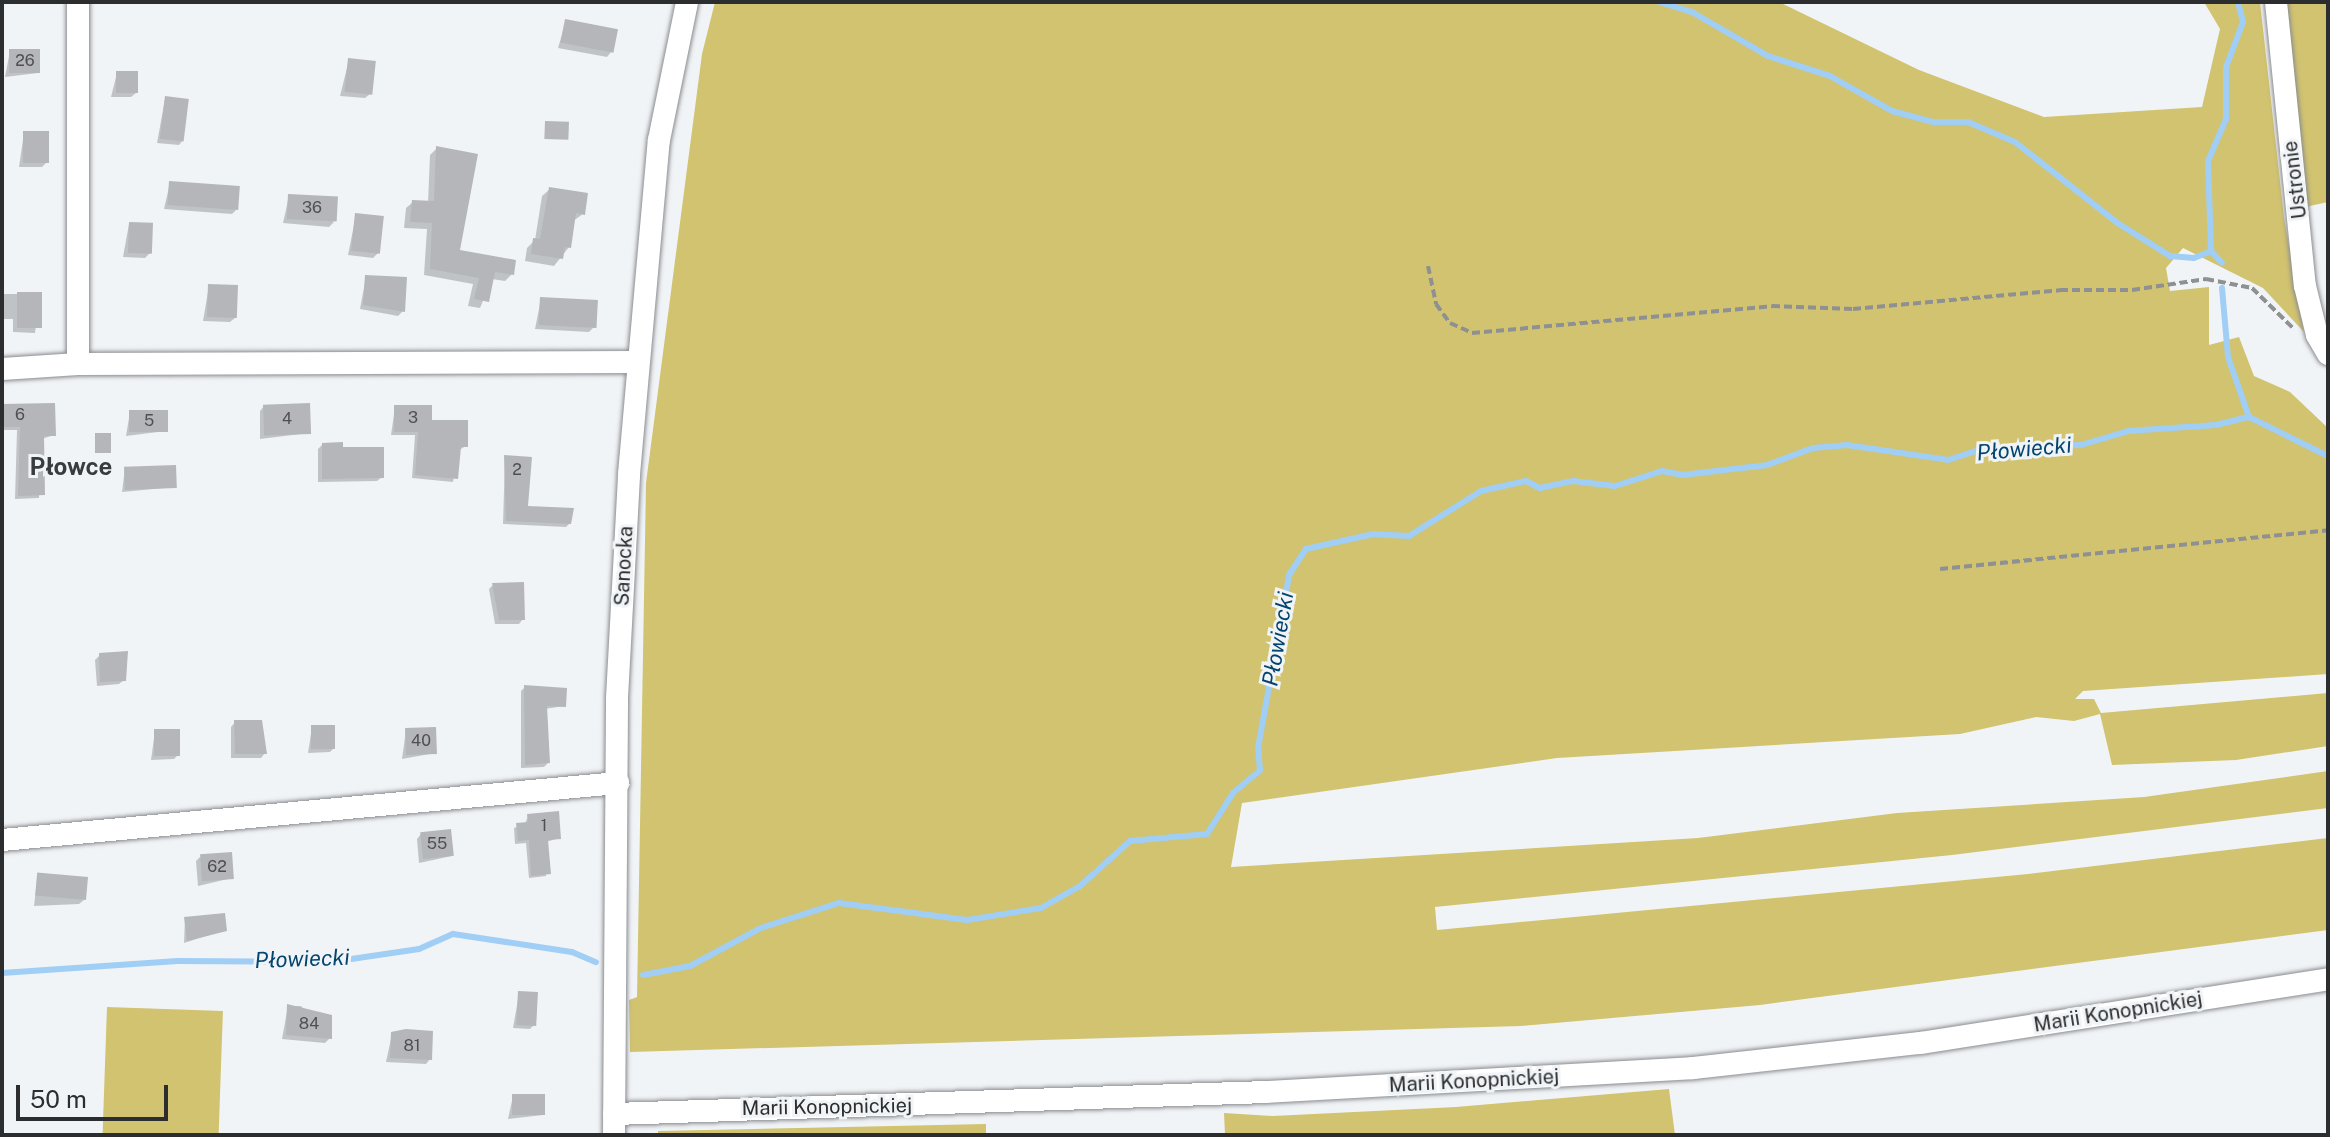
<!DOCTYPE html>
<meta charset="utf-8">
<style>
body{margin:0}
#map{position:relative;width:2330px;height:1137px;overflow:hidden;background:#f1f4f7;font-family:"Public Sans",sans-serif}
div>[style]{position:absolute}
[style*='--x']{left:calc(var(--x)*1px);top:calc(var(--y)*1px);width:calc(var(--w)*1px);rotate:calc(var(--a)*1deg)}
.green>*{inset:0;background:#d1c370;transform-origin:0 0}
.shadow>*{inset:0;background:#0003}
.stream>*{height:6px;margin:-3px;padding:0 3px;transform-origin:3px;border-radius:3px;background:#a0cef5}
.building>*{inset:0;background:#b4b6b9;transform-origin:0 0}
.path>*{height:4px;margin-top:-2px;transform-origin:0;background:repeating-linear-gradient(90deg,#8e9092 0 8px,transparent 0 12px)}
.roads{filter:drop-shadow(0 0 2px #8a8c8f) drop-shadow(0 0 2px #8a8c8f)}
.street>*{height:22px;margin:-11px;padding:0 11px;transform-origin:11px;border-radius:11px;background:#fff}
span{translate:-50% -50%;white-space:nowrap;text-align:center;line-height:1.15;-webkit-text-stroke:6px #f1f4f7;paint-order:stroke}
.number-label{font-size:16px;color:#4e4f51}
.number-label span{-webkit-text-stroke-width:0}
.street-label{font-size:20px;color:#2c2d2e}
.water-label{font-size:22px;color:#03456e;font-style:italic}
.quarter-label{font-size:24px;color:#393c3e;font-weight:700}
.frame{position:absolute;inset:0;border:4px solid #2c2d2e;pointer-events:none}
.scale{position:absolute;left:16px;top:1085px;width:152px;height:36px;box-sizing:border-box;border:4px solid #2c2d2e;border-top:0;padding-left:10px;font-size:24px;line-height:28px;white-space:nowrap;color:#2c2d2e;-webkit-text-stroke:6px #f1f4f7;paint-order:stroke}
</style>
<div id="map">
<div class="green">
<i style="clip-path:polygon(715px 2px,1779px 2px,1919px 70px,2044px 117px,2202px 107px,2220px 29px,2204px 2px,2260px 2px,2284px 217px,2304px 332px,2263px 288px,2183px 248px,2166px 268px,2170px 291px,2209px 287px,2209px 345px,2239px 337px,2254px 376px,2290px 392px,2328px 428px,2328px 674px,2083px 691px,2075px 699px,2094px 699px,2101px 713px,2328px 693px,2328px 746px,2236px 760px,2112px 765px,2100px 714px,2074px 721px,2036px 717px,1960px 734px,1557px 758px,1242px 803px,1231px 867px,1698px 838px,1897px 813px,2144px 797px,2328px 771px,2328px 808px,1952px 855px,1435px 907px,1437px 930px,2028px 874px,2328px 838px,2328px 930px,1760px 1005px,1521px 1026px,630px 1052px,629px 1000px,637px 997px,646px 483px,702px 54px)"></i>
<i style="clip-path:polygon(2284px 2px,2328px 2px,2328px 202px,2305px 207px)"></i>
<i style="left:107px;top:1007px;width:116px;height:129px;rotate:2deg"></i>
<i style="clip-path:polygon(1669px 1089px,1675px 1135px,1225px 1135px,1224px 1113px,1273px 1116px,1456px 1107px)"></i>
<i style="clip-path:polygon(986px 1124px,986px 1135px,658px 1135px,658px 1131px)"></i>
</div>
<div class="shadow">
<i style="clip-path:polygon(307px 2px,346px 2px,344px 4px)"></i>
<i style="clip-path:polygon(566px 21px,611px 52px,607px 57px,558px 48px)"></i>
<i style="clip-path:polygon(10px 51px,38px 73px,5px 77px)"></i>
<i style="clip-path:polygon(349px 60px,370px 94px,365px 98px,340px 96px)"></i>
<i style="clip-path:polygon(117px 73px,136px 93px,131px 97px,111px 97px)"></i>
<i style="clip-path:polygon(165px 99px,183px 140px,179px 145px,157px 143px)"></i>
<i style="clip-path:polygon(24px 133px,47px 162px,42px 167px,19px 167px)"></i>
<i style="clip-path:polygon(437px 148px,457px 251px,512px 274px,505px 281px,492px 279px,480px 308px,468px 306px,473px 284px,424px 275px,427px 229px,404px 228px,406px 208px,413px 202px,428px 203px,430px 155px)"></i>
<i style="clip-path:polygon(170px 183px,236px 210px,232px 214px,164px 209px)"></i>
<i style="clip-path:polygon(550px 189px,583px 214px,573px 221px,569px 247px,554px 266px,525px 261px,527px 248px,535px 240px,542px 196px)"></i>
<i style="clip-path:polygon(289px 196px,334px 222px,329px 227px,283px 223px)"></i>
<i style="clip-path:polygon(356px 215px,378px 253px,373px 258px,348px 255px)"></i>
<i style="clip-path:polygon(129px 224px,150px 253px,145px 258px,123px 257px)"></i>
<i style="clip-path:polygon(366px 277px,403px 311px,398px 316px,360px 309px)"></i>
<i style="clip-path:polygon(209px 286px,235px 318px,230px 322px,203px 321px)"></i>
<i style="clip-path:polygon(2px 294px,40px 294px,35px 333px,13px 332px,13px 319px,2px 319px)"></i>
<i style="clip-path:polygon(541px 299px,594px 327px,589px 332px,535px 329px)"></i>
<i style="clip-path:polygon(2px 406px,54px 435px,42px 439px,39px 498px,15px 499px,17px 430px,2px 430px)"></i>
<i style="clip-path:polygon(264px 406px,309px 433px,260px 439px,260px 411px)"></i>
<i style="clip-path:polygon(395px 407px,430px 422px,466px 446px,459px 450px,453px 482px,412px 478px,415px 435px,391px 435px)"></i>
<i style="clip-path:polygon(130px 412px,166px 431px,126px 436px)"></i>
<i style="clip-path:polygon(322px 445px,341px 449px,382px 477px,377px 481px,318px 482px,318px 449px)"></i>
<i style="clip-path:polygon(505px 457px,526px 508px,570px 523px,566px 527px,503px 524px)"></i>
<i style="clip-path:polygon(125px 468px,175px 487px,122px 492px)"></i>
<i style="clip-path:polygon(493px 585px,523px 619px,519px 624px,495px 624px,489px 589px)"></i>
<i style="clip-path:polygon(100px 655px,124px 680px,119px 684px,97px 686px,95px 660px)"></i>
<i style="clip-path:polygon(525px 687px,564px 706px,545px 709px,548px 763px,544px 767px,521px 768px,521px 691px)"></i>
<i style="clip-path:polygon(235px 722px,265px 753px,261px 758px,231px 758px,231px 727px)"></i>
<i style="clip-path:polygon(312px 727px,334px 748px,330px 752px,308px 753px)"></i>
<i style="clip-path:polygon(406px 730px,435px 753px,402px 759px)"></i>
<i style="clip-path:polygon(155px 731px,179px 754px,174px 759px,151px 760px)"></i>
<i style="clip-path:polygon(528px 816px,559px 838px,546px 842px,546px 876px,529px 878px,526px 843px,515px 844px,514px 828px,525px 824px)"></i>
<i style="clip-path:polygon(421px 834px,452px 856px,419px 863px,417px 839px)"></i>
<i style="clip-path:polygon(200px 857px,232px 878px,198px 886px,196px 861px)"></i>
<i style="clip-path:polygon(37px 880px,84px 900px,79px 904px,34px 906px)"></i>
<i style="clip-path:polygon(185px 919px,225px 930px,184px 943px)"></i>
<i style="clip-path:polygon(519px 994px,535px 1024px,530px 1029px,513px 1028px)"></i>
<i style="clip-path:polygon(288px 1006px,301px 1006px,330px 1038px,325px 1043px,282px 1039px)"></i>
<i style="clip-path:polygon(392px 1034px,430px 1059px,426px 1064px,386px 1062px)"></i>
<i style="clip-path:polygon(513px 1096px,543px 1115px,508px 1119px)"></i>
</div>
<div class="stream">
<i style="--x:1659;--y:2;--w:34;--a:17"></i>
<i style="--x:1692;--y:12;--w:88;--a:30.1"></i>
<i style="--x:1768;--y:56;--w:65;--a:17.9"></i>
<i style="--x:1830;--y:76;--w:71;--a:29.4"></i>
<i style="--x:1892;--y:111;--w:42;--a:15"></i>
<i style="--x:1933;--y:122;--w:35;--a:0"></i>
<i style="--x:1968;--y:122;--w:51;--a:23.1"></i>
<i style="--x:2015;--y:142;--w:132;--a:38.3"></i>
<i style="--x:2119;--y:224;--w:60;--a:32.1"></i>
<i style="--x:2170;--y:256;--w:24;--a:5"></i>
<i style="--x:2194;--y:258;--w:18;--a:-22"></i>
<i style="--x:2211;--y:251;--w:16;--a:47"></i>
<i style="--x:2211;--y:251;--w:90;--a:-91.9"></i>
<i style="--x:2208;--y:161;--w:46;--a:-66.8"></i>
<i style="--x:2226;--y:119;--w:52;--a:-90"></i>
<i style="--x:2226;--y:67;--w:48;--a:-69.3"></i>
<i style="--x:2243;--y:22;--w:21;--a:-104"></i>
<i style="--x:2222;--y:288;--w:69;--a:85"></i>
<i style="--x:2228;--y:357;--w:64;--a:70.7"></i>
<i style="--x:2;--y:973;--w:176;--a:-3.9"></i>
<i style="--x:178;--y:961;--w:153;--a:0.4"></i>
<i style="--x:331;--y:962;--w:89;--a:-8.4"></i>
<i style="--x:419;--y:949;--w:37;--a:-24"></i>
<i style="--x:453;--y:934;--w:120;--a:8.6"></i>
<i style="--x:572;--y:952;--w:26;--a:23"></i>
<i style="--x:643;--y:975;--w:48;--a:-10.8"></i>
<i style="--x:690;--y:966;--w:81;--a:-28.2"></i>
<i style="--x:761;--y:928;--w:82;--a:-17.8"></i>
<i style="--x:839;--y:903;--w:129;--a:7.6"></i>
<i style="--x:967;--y:920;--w:75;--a:-9.2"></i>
<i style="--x:1041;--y:908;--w:45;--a:-29.4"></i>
<i style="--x:1080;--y:886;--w:67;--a:-42"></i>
<i style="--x:1130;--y:841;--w:77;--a:-5.2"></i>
<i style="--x:1207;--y:834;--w:49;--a:-57.6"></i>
<i style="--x:1233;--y:793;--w:35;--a:-40"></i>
<i style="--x:1260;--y:770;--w:22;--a:-95"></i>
<i style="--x:1258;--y:748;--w:176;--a:-79.8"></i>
<i style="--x:1289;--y:575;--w:31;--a:-57"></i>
<i style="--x:1306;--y:549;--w:69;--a:-12.6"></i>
<i style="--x:1373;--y:534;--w:36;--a:3"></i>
<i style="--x:1409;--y:536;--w:85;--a:-32"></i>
<i style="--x:1481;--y:491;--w:46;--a:-12.5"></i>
<i style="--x:1526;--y:481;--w:16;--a:27"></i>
<i style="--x:1540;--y:488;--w:34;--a:-12"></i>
<i style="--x:1573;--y:481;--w:42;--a:6.8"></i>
<i style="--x:1615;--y:486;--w:49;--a:-17.7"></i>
<i style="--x:1662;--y:471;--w:20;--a:11"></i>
<i style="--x:1682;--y:475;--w:86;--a:-6.7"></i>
<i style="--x:1767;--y:465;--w:49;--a:-20.3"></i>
<i style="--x:1813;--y:448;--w:34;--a:-5"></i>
<i style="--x:1847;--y:445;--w:102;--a:8.4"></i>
<i style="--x:1948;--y:460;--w:40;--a:-18"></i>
<i style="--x:1986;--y:448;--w:95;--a:-1.8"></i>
<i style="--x:2081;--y:445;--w:49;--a:-16.6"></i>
<i style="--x:2128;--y:431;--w:88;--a:-3.9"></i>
<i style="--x:2216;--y:425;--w:34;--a:-14"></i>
<i style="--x:2249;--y:417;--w:88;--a:26.3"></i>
</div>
<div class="building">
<i style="left:565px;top:19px;width:54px;height:24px;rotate:11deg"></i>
<i style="left:9px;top:49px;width:31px;height:24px"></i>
<i style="left:348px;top:58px;width:28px;height:34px;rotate:6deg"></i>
<i style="left:116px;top:71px;width:22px;height:22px"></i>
<i style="left:165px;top:96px;width:24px;height:43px;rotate:7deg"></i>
<i style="left:545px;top:121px;width:24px;height:18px;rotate:2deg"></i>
<i style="left:23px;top:131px;width:26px;height:32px"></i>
<i style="clip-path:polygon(436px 146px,478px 154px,460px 250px,516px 260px,514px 275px,495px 272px,489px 302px,474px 299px,479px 278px,430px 269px,432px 223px,410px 222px,412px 200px,434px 201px)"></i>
<i style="left:169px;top:181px;width:71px;height:24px;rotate:4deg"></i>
<i style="clip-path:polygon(549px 187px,588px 193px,585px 215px,576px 213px,571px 248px,565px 247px,563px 259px,531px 254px,533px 238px,540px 239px)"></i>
<i style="left:288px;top:194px;width:50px;height:25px;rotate:3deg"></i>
<i style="left:355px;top:213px;width:29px;height:38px;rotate:6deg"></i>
<i style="left:129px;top:222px;width:24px;height:31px;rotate:2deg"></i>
<i style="clip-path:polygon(365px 275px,407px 277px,405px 312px,363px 305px)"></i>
<i style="left:208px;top:284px;width:30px;height:33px;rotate:2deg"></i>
<i style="left:17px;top:292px;width:25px;height:36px"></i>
<i style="left:540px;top:297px;width:58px;height:28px;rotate:3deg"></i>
<i style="clip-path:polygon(55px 403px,56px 436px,44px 436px,45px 495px,18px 496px,20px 427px,2px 427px,2px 404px)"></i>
<i style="left:310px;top:403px;width:31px;height:47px;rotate:88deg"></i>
<i style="clip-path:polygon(394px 405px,432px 405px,432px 420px,468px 420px,468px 447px,461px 447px,458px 479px,415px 475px,418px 432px,394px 432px)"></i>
<i style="left:129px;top:410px;width:39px;height:22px"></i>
<i style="left:111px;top:433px;width:20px;height:16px;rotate:90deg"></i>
<i style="clip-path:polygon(343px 442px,343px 447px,384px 447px,384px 478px,322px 479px,322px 443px)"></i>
<i style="clip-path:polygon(504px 455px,532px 457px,528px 506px,574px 508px,571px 524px,506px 521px)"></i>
<i style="left:176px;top:465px;width:23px;height:52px;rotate:88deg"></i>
<i style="clip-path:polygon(524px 582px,525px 620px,499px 620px,492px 583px)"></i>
<i style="clip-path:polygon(128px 651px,126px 681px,100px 682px,99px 653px)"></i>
<i style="clip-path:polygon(524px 685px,567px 688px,566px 707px,547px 706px,550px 763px,525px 765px)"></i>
<i style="clip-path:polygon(234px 720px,262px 720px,267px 754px,235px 754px)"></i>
<i style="left:311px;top:725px;width:24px;height:24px"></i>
<i style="left:436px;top:727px;width:27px;height:31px;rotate:88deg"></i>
<i style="left:154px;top:729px;width:26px;height:27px"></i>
<i style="clip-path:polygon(559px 811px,561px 839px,548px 840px,551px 874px,531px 876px,529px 840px,518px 841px,516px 823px,528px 822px,527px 814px)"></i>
<i style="left:451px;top:829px;width:27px;height:31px;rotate:84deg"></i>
<i style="left:232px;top:852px;width:27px;height:32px;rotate:86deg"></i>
<i style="left:88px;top:877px;width:23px;height:51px;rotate:95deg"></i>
<i style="clip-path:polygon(225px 913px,227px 931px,187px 941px,184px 917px)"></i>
<i style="left:518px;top:991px;width:20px;height:34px;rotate:3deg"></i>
<i style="clip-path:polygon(287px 1004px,332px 1015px,332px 1039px,286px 1035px)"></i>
<i style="clip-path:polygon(406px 1029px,433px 1031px,432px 1060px,390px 1058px,391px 1032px)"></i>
<i style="left:512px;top:1094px;width:33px;height:21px"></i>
</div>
<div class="path">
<i style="--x:1428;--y:266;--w:39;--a:78"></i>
<i style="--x:1436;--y:304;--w:24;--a:54"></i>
<i style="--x:1450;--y:323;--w:24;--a:24"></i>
<i style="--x:1472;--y:333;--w:301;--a:-5.1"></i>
<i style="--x:1772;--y:306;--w:81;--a:2.1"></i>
<i style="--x:1853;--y:309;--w:208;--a:-5.2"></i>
<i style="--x:2060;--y:290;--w:72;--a:0"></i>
<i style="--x:2132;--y:290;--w:75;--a:-8.5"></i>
<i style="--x:2206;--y:279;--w:47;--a:11.1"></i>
<i style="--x:2252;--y:288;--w:57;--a:44.3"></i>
<i style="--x:1940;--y:569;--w:390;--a:-5.7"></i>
</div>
<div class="roads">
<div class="street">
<i style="--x:2276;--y:2;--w:285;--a:84.2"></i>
<i style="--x:2305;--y:286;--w:50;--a:76.2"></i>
<i style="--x:2317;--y:335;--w:22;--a:60"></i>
<i style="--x:78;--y:364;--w:558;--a:-0.21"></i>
<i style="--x:2;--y:369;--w:76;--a:-3.8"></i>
<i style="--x:78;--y:364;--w:362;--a:-90"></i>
<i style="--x:2;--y:840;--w:619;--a:-5.29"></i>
<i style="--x:614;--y:1114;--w:652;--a:-1.93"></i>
<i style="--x:1266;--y:1092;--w:428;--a:-3.2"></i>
<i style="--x:1693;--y:1068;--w:229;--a:-6.3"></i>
<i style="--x:1921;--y:1043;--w:412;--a:-8.9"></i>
<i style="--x:614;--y:1135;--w:437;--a:-89.6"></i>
<i style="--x:617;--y:698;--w:224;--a:-86.9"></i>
<i style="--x:629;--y:474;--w:335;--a:-84.9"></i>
<i style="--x:659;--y:140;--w:141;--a:-78.5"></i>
</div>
</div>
<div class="number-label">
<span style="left:25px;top:61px">26</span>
<span style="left:312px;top:208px">36</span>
<span style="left:20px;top:415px">6</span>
<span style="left:413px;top:418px">3</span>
<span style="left:287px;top:419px">4</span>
<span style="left:149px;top:421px">5</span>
<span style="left:517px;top:470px">2</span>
<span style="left:421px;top:741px">40</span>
<span style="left:544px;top:826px">1</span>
<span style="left:437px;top:844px">55</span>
<span style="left:217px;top:867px">62</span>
<span style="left:309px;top:1024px">84</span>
<span style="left:412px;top:1046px">81</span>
</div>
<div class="street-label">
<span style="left:2295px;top:180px;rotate:-97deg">Ustronie</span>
<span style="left:624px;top:566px;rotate:-87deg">Sanocka</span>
<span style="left:2118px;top:1012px;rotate:-9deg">Marii Konopnickiej</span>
<span style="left:1474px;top:1081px;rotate:-3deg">Marii Konopnickiej</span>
<span style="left:827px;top:1107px;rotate:-1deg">Marii Konopnickiej</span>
</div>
<div class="water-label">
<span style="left:2024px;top:449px;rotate:-5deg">Płowiecki</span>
<span style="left:1278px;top:639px;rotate:-80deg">Płowiecki</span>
<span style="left:302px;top:959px;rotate:-2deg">Płowiecki</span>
</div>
<div class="quarter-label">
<span style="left:71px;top:467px">Płowce</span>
</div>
<div class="frame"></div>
<div class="scale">50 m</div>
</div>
